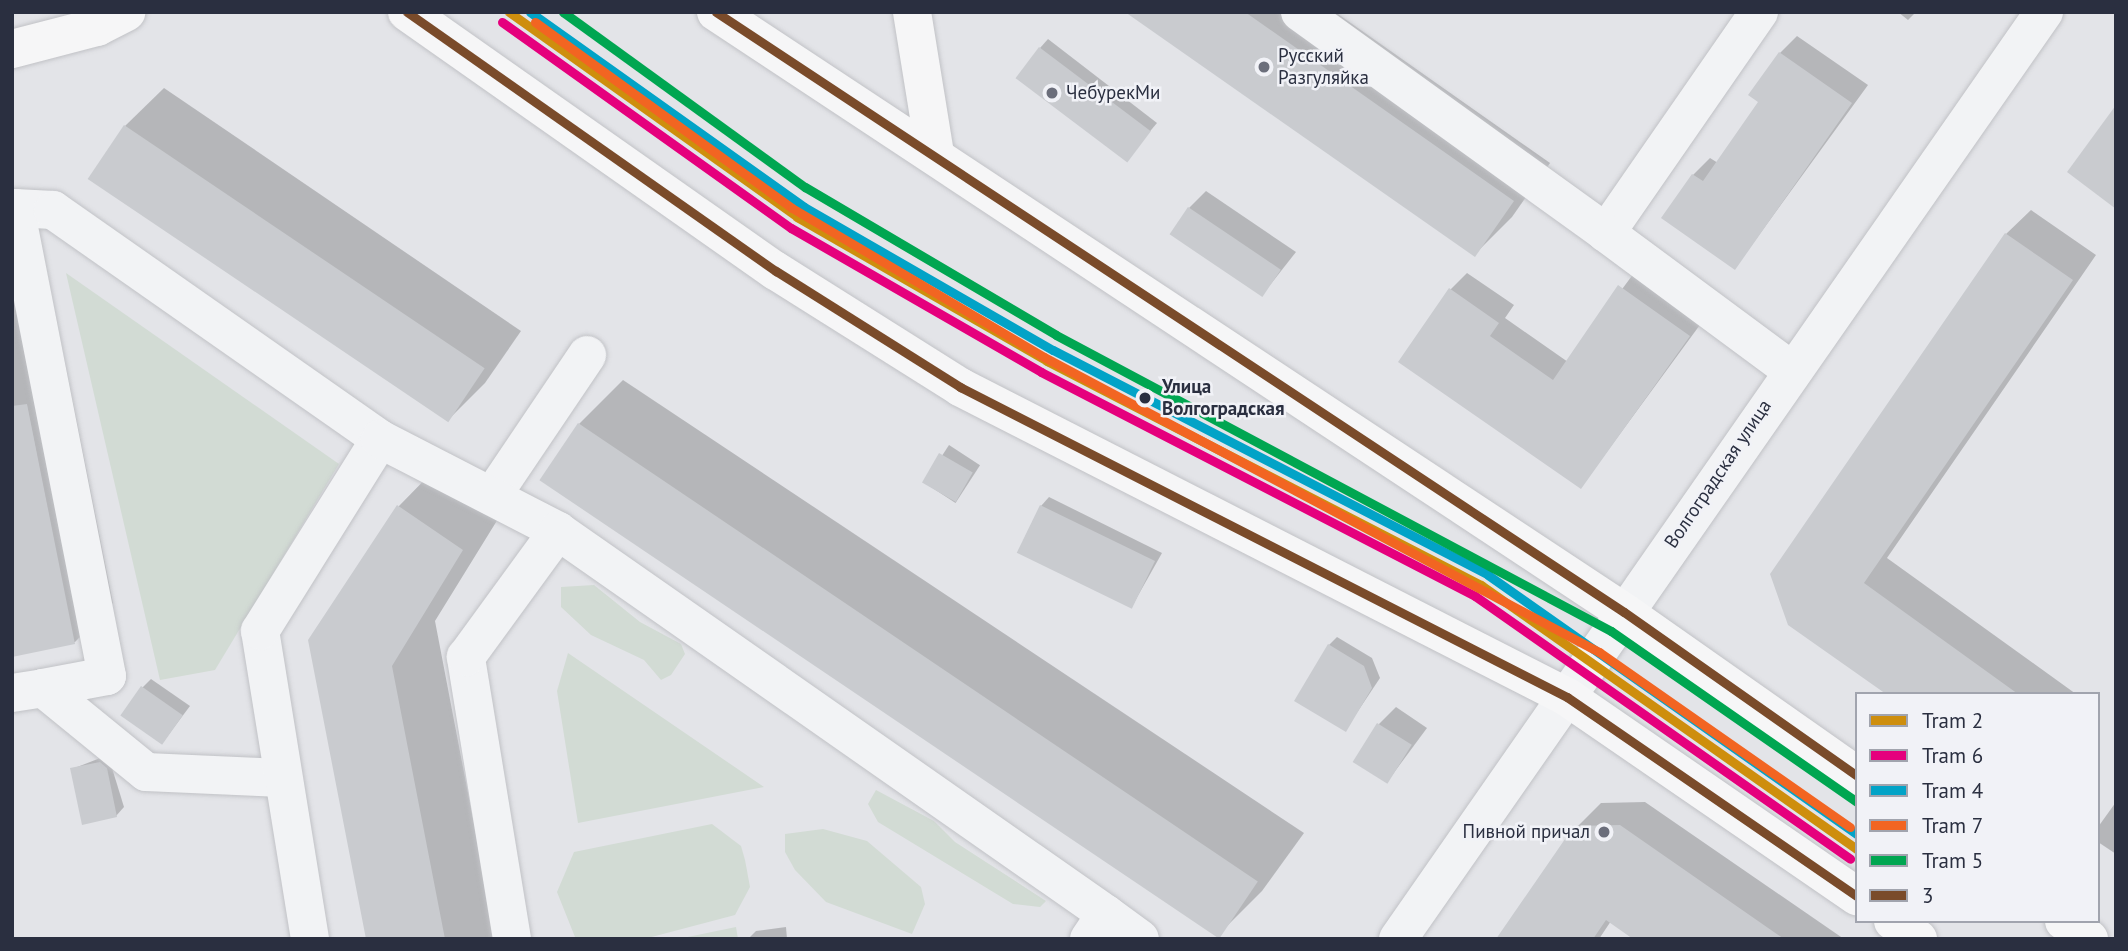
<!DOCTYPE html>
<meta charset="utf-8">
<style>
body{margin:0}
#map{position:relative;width:2128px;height:951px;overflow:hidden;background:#e3e4e8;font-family:"PT Sans",sans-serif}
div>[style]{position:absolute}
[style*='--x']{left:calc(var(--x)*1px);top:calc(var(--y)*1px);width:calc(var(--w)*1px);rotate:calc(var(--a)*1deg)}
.green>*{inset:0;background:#d2dbd4}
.shadow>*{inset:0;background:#0003;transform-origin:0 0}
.building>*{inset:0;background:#c9cbcf;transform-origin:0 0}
.roads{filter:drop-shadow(0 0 2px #c1c2c6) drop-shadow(0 0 2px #c1c2c6)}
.minor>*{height:38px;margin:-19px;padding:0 19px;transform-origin:19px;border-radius:19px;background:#f2f3f5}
.major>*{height:38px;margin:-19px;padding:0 19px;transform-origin:19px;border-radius:19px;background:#f6f6f7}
.bus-1>*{height:9px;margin:-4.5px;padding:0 4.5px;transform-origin:4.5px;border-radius:4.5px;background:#7a4b2a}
.tram-1>*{height:9px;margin:-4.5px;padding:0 4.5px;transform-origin:4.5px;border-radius:4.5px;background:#ce8e0d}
.tram-2>*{height:9px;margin:-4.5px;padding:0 4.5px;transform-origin:4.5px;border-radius:4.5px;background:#e5007d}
.tram-3>*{height:9px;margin:-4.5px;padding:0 4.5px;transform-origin:4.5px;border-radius:4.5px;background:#02a3c7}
.tram-4>*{height:9px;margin:-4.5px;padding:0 4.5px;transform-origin:4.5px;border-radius:4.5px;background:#f26522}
.tram-5>*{height:9px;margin:-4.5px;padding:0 4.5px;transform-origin:4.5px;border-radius:4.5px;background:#00a651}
.dots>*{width:19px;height:19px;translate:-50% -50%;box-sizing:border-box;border:4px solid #f1f2f7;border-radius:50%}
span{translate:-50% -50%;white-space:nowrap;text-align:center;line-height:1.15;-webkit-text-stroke:5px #f1f2f7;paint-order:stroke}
.poi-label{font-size:19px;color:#2a2f40}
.left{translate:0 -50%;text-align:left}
.right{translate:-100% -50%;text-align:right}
.stop-label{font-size:19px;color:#2a2f40;font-weight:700}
.street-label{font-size:19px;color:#2a2f40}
.frame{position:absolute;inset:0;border:14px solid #2a2f40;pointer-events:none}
.legend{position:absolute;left:1855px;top:692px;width:245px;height:231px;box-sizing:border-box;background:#f1f2f7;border:2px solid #a1a4ae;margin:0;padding:9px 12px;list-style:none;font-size:21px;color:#2a2f40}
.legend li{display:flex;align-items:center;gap:14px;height:35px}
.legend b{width:35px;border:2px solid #a1a4ae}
</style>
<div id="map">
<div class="green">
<i style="clip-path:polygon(66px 273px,339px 464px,215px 670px,160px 680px)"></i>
<i style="clip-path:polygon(594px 585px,640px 622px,681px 644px,685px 654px,671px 675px,661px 680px,644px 660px,591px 635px,561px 607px,561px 587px)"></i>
<i style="clip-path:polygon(568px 653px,764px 787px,578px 823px,557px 691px)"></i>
<i style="clip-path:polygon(876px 790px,934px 821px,955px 842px,1046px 901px,1040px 907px,1013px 904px,878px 822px,868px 804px)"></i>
<i style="clip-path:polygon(712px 824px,741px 846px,745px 860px,750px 887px,735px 915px,644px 939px,575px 937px,557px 892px,574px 852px)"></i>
<i style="clip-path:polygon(823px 829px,867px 841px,921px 887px,925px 904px,912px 934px,826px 902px,795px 870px,785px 852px,785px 834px)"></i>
<i style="clip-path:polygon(736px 927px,738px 939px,678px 939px)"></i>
</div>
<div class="shadow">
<i style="clip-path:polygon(1128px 12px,1335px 12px,1550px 163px,1512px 217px,1474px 255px)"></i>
<i style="clip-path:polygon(1898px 12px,1916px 12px,1908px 20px)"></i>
<i style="clip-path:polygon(1797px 36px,1868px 85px,1735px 268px,1664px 218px,1693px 175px,1710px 158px,1718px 163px,1761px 101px,1780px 53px)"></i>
<i style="clip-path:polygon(1048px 39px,1157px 123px,1126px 160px,1040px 48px)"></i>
<i style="clip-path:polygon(164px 88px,521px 331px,485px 383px,447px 421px,125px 126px)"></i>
<i style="clip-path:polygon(1206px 191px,1296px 252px,1262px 295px,1189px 208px)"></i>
<i style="clip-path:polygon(31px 193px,113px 603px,75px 642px,12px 655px,12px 196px)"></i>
<i style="clip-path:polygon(2031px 210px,2096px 255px,1887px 558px,2076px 694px,1889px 694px,1790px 624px,2006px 234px)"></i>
<i style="clip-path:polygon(1637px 269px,1705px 318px,1581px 487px,1450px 290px,1467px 273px,1514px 305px,1505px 318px,1568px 362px)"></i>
<i style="clip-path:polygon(623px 380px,1304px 833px,1262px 891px,1218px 935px,579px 424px)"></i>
<i style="left:949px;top:445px;width:37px;height:45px;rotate:33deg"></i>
<i style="clip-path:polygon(442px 462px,506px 506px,435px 621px,496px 939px,368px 939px,399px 506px)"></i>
<i style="clip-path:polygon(1049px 497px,1162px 553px,1131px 608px,1041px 506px)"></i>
<i style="clip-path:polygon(1337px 637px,1372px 658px,1380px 678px,1346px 729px,1329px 645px)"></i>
<i style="clip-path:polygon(151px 679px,190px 706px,163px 742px,142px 688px)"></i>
<i style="clip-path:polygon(1396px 707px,1427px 728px,1387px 782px,1379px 724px)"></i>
<i style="clip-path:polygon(108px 755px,124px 807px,116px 816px,72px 769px)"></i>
<i style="clip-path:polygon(1645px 802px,1844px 939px,1636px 939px,1611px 921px,1599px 939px,1498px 939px,1576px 828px,1601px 803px)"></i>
<i style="clip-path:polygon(2116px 802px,2116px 854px,2098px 842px,2098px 827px)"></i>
<i style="clip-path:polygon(786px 927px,787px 939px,748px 939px,756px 931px)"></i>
</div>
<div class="building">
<i style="clip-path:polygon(1125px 12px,1245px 12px,1514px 201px,1475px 257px)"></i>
<i style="left:1039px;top:47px;width:140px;height:39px;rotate:37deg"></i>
<i style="clip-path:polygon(1779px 52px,1852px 103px,1735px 270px,1661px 218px,1692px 174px,1703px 181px,1758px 102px,1748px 95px)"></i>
<i style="clip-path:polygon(2116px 105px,2116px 209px,2067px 172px)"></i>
<i style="left:124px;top:125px;width:435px;height:65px;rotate:34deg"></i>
<i style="left:1188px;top:207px;width:112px;height:33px;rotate:34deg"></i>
<i style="clip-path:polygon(2005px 233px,2073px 280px,1864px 583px,2018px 694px,1886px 694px,1788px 625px,1770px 574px)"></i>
<i style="clip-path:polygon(1618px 285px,1690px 336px,1581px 489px,1398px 362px,1449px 288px,1499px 323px,1490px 336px,1553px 380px)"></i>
<i style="clip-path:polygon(27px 404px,75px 644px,12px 657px,12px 406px)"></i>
<i style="left:578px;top:423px;width:820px;height:69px;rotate:34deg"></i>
<i style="left:939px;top:453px;width:39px;height:34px;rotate:30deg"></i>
<i style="clip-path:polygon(397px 505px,463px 550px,392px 666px,445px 939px,366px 939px,308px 640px)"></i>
<i style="left:1040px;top:505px;width:128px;height:53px;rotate:26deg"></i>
<i style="clip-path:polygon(1328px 644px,1364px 666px,1372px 688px,1346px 732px,1294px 701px)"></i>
<i style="left:141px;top:686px;width:51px;height:36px;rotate:35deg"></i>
<i style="left:1377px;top:723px;width:41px;height:46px;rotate:32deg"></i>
<i style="clip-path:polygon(100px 762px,107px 768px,117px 817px,82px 825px,70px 768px)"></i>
<i style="clip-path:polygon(1620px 825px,1784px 939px,1633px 939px,1606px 920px,1593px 939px,1496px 939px,1574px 826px)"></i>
</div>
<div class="roads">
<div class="minor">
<i style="--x:1300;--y:12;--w:377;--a:35.8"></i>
<i style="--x:1759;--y:12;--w:269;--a:124.7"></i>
<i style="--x:1606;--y:233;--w:229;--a:36.5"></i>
<i style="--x:492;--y:496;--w:170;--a:-56"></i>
<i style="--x:43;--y:688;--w:65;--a:-10.6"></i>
<i style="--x:107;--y:676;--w:477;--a:-101.1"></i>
<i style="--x:15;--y:208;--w:38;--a:3"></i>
<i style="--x:53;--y:210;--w:399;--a:35"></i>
<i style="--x:12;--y:693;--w:31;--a:-9"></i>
<i style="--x:43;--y:688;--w:133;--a:39.2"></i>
<i style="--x:146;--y:772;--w:136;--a:2.5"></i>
<i style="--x:310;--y:939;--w:312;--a:-99.2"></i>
<i style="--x:260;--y:631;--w:226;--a:-58"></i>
<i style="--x:380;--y:439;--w:200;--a:27.3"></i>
<i style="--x:512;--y:939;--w:286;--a:-99.3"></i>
<i style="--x:466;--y:657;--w:156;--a:-53.9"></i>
<i style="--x:558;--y:531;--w:669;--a:34.95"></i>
<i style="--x:1089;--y:939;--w:30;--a:-56"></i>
<i style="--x:1106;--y:914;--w:42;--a:36.3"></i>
<i style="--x:1398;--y:939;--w:1130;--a:-55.13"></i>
</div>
<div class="major">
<i style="--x:407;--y:12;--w:451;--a:35.1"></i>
<i style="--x:776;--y:271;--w:218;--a:32.2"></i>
<i style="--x:960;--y:387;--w:682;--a:27.05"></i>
<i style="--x:1567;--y:697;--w:352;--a:34.5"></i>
<i style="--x:716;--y:12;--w:1088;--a:33.46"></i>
<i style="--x:1624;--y:612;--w:285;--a:35.1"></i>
<i style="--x:912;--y:12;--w:144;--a:80.8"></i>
<i style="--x:12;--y:49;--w:88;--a:-14.5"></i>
<i style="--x:97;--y:27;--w:33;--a:-27"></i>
<i style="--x:1893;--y:921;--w:31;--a:36"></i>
<i style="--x:2064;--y:921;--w:31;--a:36"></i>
</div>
</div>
<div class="bus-1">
<i style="--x:407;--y:12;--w:451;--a:35.1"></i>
<i style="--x:776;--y:271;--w:218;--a:32.2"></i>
<i style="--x:960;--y:387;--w:682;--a:27.05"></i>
<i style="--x:1567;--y:697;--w:352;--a:34.5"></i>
<i style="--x:716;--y:12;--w:1088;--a:33.46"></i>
<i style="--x:1624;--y:612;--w:285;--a:35.1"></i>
</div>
<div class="tram-1">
<i style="--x:509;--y:12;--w:354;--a:35.4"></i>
<i style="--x:797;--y:217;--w:289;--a:29.9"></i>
<i style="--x:1047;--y:361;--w:488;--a:27.3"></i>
<i style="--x:1481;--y:585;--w:459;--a:35.1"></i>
</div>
<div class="tram-2">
<i style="--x:502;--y:22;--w:355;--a:35.5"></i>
<i style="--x:791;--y:228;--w:289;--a:29.9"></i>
<i style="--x:1041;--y:372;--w:488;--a:27.3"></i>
<i style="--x:1475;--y:596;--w:458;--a:35"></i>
</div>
<div class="tram-3">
<i style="--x:530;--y:12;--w:336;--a:35.4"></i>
<i style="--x:804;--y:207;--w:287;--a:29.9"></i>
<i style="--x:1053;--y:350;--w:490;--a:27.3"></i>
<i style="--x:1488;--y:575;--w:451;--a:35.1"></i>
</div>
<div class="tram-4">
<i style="--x:535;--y:22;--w:317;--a:35.9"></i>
<i style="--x:792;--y:208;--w:293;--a:30.6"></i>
<i style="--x:1044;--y:357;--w:629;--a:27.99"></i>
<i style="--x:1599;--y:652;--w:306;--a:34.9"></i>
</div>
<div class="tram-5">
<i style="--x:563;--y:12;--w:299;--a:35.9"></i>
<i style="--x:805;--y:187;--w:291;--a:30.5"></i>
<i style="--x:1056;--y:335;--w:629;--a:28.07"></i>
<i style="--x:1611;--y:631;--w:300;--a:34.8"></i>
</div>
<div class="dots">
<i style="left:1264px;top:67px;background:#6b6e7b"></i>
<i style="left:1052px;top:93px;background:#6b6e7b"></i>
<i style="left:1145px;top:398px;background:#2a2f40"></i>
<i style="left:1604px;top:832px;background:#6b6e7b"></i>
</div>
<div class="poi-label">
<span class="left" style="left:1278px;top:67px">Русский<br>Разгуляйка</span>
<span class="left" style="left:1066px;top:93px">ЧебурекМи</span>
<span class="right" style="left:1590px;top:832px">Пивной причал</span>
</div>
<div class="stop-label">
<span class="left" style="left:1162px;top:398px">Улица<br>Волгоградская</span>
</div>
<div class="street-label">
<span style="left:1718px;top:474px;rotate:-56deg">Волгоградская улица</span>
</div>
<div class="frame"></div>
<ul class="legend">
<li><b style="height:9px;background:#ce8e0d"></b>Tram 2</li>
<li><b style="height:9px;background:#e5007d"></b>Tram 6</li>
<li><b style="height:9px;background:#02a3c7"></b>Tram 4</li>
<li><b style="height:9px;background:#f26522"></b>Tram 7</li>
<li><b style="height:9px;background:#00a651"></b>Tram 5</li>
<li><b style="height:9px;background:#7a4b2a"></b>3</li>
</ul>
</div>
